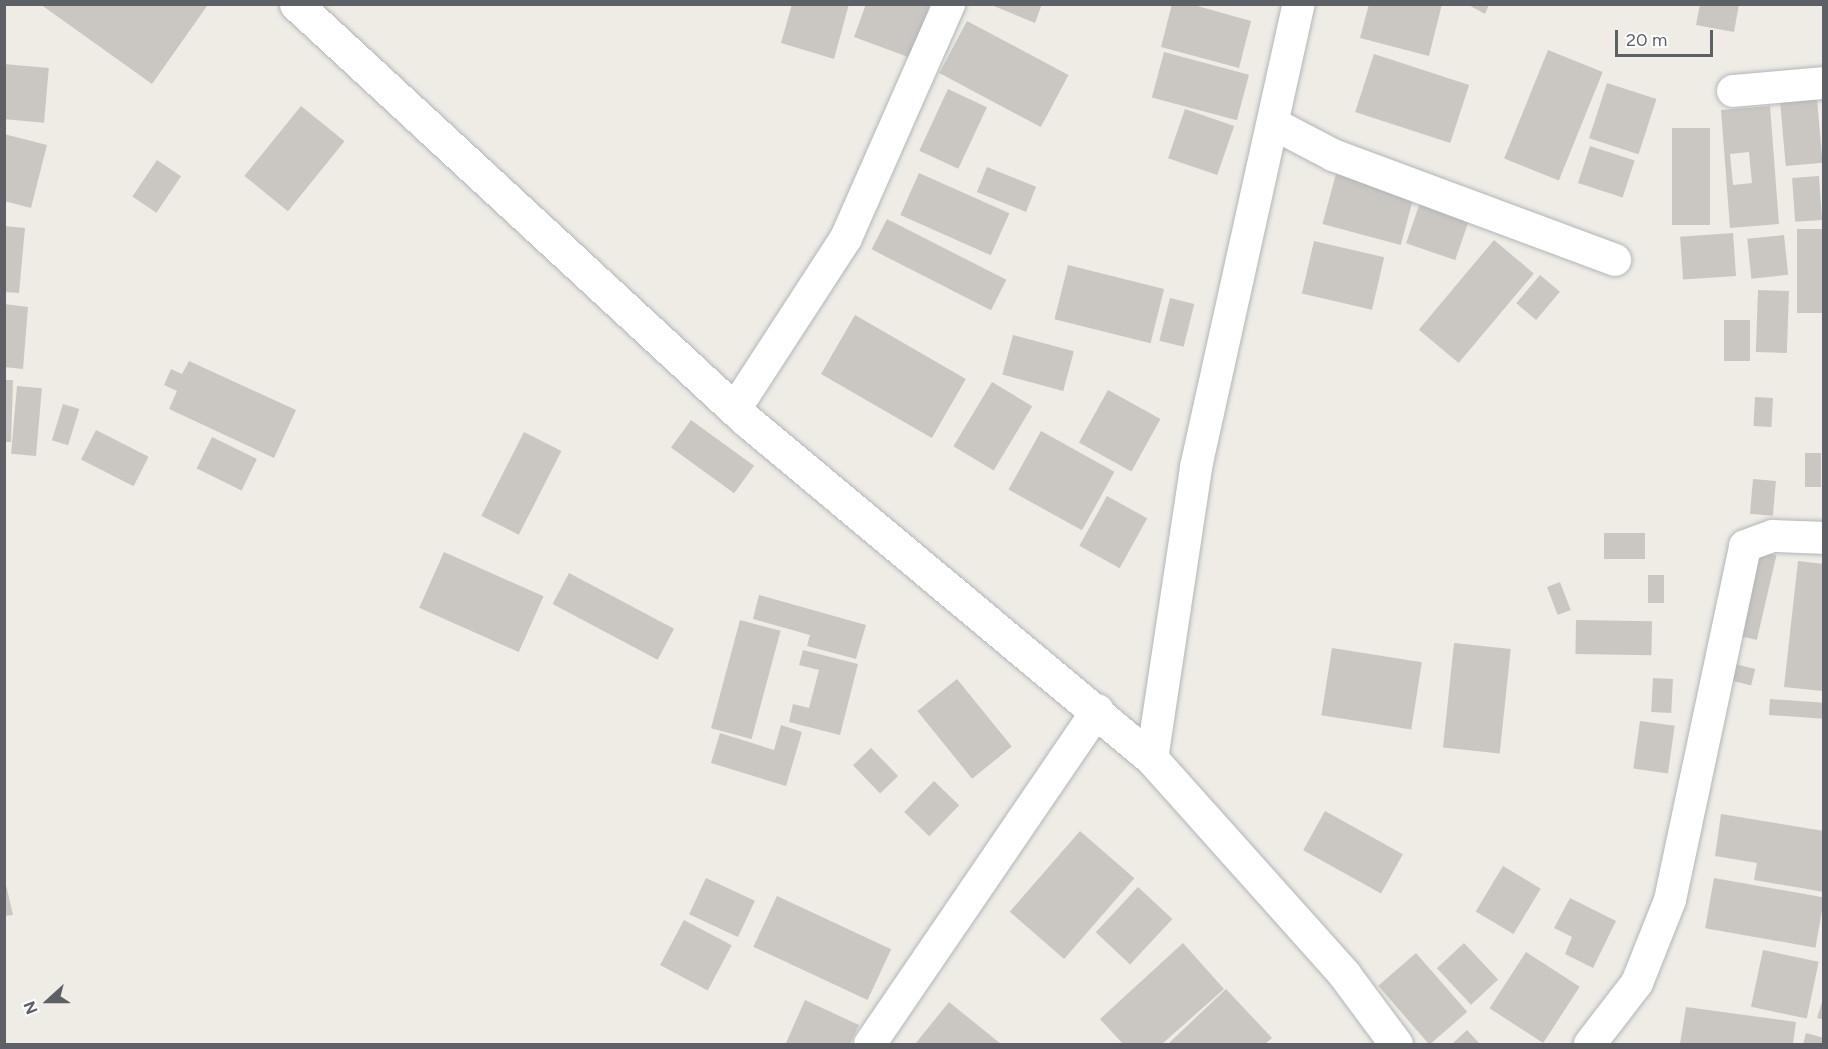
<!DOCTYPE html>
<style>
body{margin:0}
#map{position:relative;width:1828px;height:1049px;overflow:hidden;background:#eeece5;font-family:Figtree,sans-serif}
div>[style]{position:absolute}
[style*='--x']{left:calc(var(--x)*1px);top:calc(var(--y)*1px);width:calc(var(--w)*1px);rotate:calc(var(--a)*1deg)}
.building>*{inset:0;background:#cac7c2;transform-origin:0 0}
.roads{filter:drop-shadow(0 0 2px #b2b5b9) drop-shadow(0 0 2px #b2b5b9)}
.street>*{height:32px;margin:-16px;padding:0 16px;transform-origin:16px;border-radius:16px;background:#fff}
.secondary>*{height:33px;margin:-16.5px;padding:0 16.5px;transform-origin:16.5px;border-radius:16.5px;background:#fff}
span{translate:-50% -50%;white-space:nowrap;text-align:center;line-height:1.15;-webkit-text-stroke:6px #fff;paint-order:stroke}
.frame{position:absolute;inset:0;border:6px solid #5d6064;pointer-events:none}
.north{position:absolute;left:18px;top:971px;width:60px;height:60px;-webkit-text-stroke:4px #fff;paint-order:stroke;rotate:249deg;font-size:16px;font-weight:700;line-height:24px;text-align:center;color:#5d6064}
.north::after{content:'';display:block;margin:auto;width:21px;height:27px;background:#5d6064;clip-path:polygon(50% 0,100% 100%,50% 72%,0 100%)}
.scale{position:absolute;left:1615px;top:30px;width:98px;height:27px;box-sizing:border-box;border:3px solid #5d6064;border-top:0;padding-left:8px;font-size:18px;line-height:21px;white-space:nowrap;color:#5d6064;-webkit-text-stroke:4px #fff;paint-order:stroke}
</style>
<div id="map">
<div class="building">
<i style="clip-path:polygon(40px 4px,205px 4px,207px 6px,152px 84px)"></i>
<i style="clip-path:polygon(792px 4px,849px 4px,834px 59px,781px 43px)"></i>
<i style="clip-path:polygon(866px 4px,930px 4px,911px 58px,854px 37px)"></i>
<i style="clip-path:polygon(989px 4px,1042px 4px,1035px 23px)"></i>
<i style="clip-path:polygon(1172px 4px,1190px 4px,1251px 21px,1239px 68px,1161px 47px)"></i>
<i style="clip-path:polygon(1369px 4px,1442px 4px,1429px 56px,1360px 38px)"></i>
<i style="clip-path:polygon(1467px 4px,1489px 4px,1485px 14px)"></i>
<i style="clip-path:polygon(1700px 4px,1739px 4px,1734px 32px,1696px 25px)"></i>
<i style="left:967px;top:21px;width:115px;height:59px;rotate:28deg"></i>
<i style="left:1548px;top:50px;width:59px;height:117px;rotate:22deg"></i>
<i style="left:1164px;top:52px;width:88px;height:47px;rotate:15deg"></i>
<i style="left:1374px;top:54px;width:100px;height:61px;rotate:18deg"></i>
<i style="left:4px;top:64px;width:45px;height:55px;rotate:5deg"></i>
<i style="left:1607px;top:83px;width:52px;height:58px;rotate:18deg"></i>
<i style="left:948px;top:89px;width:43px;height:68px;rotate:25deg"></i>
<i style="left:1817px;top:99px;width:64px;height:37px;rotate:85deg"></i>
<i style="left:301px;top:106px;width:56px;height:90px;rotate:39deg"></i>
<i style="clip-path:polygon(evenodd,1770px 106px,1779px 224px,1730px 228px,1721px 110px,1770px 106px,1749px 152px,1752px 183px,1733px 185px,1730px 154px,1749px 152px)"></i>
<i style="left:1185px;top:109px;width:52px;height:52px;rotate:19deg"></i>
<i style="left:1672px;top:128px;width:38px;height:97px"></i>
<i style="clip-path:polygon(4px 134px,47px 145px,31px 208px,4px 201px)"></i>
<i style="left:1590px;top:146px;width:47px;height:39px;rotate:18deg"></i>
<i style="left:157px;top:160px;width:29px;height:44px;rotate:34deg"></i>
<i style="left:987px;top:167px;width:53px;height:27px;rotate:22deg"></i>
<i style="left:1337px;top:170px;width:81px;height:56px;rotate:15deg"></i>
<i style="left:919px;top:173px;width:99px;height:46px;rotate:24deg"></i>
<i style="left:1819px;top:176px;width:44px;height:27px;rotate:86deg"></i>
<i style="left:1423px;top:194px;width:52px;height:52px;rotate:19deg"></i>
<i style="left:887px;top:219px;width:134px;height:34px;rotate:27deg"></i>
<i style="clip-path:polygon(4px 226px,25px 228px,19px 293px,4px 292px)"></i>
<i style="left:1824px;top:229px;width:84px;height:27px;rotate:90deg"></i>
<i style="left:1733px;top:233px;width:43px;height:53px;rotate:86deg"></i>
<i style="left:1784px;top:235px;width:40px;height:37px;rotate:84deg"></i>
<i style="left:1494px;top:240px;width:52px;height:117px;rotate:40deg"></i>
<i style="left:1314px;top:241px;width:72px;height:54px;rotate:13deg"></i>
<i style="left:1068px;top:265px;width:99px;height:56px;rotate:14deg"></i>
<i style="left:1540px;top:275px;width:26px;height:37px;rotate:40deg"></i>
<i style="left:1758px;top:290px;width:31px;height:62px;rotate:2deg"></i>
<i style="left:1170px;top:298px;width:25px;height:44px;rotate:14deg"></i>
<i style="clip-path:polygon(4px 304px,28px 307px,23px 369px,4px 367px)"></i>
<i style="left:855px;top:315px;width:128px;height:68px;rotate:30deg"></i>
<i style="left:1724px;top:320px;width:26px;height:41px"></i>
<i style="left:1013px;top:335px;width:63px;height:41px;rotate:15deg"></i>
<i style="clip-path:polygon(189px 361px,296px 410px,274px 458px,169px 409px,177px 391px,164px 385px,171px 369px,182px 374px)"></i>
<i style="clip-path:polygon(4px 380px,13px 380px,11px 442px,4px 442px)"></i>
<i style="left:992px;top:382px;width:47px;height:75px;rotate:31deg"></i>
<i style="left:17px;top:386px;width:25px;height:68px;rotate:5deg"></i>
<i style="left:1108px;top:390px;width:60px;height:60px;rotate:29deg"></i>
<i style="left:1755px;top:397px;width:18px;height:29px;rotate:3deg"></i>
<i style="left:63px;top:404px;width:17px;height:38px;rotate:17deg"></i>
<i style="left:691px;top:420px;width:78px;height:34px;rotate:36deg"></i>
<i style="left:96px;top:430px;width:59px;height:33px;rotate:27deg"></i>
<i style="left:1041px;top:431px;width:84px;height:67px;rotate:29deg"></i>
<i style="left:524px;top:432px;width:42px;height:94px;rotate:27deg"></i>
<i style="left:212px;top:437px;width:50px;height:35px;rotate:26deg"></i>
<i style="left:1805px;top:453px;width:16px;height:34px"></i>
<i style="left:1753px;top:479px;width:23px;height:35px;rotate:5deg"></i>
<i style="left:1107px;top:496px;width:46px;height:57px;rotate:29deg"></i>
<i style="left:1604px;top:533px;width:41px;height:26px"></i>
<i style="left:1754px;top:550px;width:23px;height:87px;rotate:13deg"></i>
<i style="left:444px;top:552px;width:109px;height:61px;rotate:24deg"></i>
<i style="clip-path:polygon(1798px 561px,1824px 564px,1823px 691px,1784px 687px)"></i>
<i style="left:569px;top:573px;width:119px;height:35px;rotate:28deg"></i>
<i style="left:1648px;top:575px;width:16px;height:28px"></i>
<i style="left:1560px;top:582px;width:30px;height:14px;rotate:69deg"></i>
<i style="clip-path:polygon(759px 595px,866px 625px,856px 659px,807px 646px,810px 635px,753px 619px)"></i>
<i style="left:740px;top:620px;width:42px;height:112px;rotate:15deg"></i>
<i style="left:1576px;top:620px;width:76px;height:34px;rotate:1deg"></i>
<i style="left:1454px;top:643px;width:57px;height:105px;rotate:6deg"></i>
<i style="left:1332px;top:648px;width:91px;height:68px;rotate:9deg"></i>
<i style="clip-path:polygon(803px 650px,858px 664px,840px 735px,789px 722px,793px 704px,809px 708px,819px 670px,799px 665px)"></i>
<i style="left:1731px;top:663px;width:25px;height:17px;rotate:14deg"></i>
<i style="left:1653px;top:678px;width:20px;height:34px;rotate:3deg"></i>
<i style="left:957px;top:679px;width:87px;height:51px;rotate:51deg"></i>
<i style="left:1770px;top:699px;width:54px;height:16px;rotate:4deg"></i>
<i style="left:1640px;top:721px;width:35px;height:48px;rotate:8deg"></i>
<i style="clip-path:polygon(781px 725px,802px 732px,786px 786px,711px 763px,720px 733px,774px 750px)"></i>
<i style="left:871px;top:748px;width:39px;height:25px;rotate:46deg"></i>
<i style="left:934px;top:781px;width:35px;height:43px;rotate:44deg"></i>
<i style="left:1325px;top:811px;width:89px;height:45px;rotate:29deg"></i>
<i style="clip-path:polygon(1721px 814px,1824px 831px,1824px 892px,1754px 880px,1757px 863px,1715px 856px)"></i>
<i style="left:1080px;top:831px;width:72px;height:107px;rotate:41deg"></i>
<i style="left:1503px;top:866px;width:44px;height:53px;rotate:31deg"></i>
<i style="clip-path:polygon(4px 876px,13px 915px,4px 916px)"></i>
<i style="left:706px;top:878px;width:54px;height:40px;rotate:25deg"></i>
<i style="left:1714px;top:878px;width:112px;height:51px;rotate:10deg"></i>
<i style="left:1138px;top:887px;width:47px;height:62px;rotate:43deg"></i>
<i style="left:777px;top:896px;width:126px;height:56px;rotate:25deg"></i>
<i style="clip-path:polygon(1570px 898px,1616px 921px,1593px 968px,1565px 954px,1572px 937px,1554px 928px)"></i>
<i style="left:684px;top:920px;width:54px;height:51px;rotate:28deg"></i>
<i style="clip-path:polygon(1183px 943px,1224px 989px,1162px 1044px,1123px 1044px,1100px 1019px)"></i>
<i style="left:1464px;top:943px;width:50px;height:37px;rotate:47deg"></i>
<i style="left:1763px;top:950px;width:57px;height:58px;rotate:12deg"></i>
<i style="left:1526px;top:952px;width:64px;height:67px;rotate:33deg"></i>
<i style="left:1416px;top:953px;width:78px;height:50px;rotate:49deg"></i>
<i style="clip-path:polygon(1226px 989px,1272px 1038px,1265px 1044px,1168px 1044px)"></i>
<i style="clip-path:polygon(1824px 996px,1824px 1020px,1817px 1018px)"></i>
<i style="clip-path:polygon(805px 1000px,859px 1025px,850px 1044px,786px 1043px)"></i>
<i style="clip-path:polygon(949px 1002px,1001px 1044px,915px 1044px)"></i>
<i style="clip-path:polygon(1686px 1007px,1796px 1022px,1793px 1044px,1680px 1044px)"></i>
<i style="clip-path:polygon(1467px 1030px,1479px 1043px,1452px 1044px)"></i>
<i style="clip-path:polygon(1806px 1033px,1824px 1038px,1824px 1044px,1803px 1044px)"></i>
</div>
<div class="roads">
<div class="street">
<i style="--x:1733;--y:91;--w:91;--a:-5"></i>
<i style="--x:1274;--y:124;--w:67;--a:27.7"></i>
<i style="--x:1333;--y:155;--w:301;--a:20.4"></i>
<i style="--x:735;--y:409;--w:204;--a:-57"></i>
<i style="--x:846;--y:238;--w:256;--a:-66.2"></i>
<i style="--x:1152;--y:759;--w:295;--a:-81.4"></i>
<i style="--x:1196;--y:467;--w:474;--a:-77.5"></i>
<i style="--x:870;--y:1044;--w:404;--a:-55.7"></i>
<i style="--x:1590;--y:1044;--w:77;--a:-52.4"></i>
<i style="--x:1637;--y:983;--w:89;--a:-68.3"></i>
<i style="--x:1670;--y:900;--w:362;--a:-78"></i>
<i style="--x:1745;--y:546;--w:30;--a:-20"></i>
<i style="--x:1773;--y:536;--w:51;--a:2.2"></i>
</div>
<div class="secondary">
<i style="--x:296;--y:4;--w:611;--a:42.75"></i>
<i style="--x:745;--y:419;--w:530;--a:39.87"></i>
<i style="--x:1152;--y:759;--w:288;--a:48.2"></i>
<i style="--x:1344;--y:974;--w:87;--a:53.4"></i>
</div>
</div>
<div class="frame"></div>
<div class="north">N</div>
<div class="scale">20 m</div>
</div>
